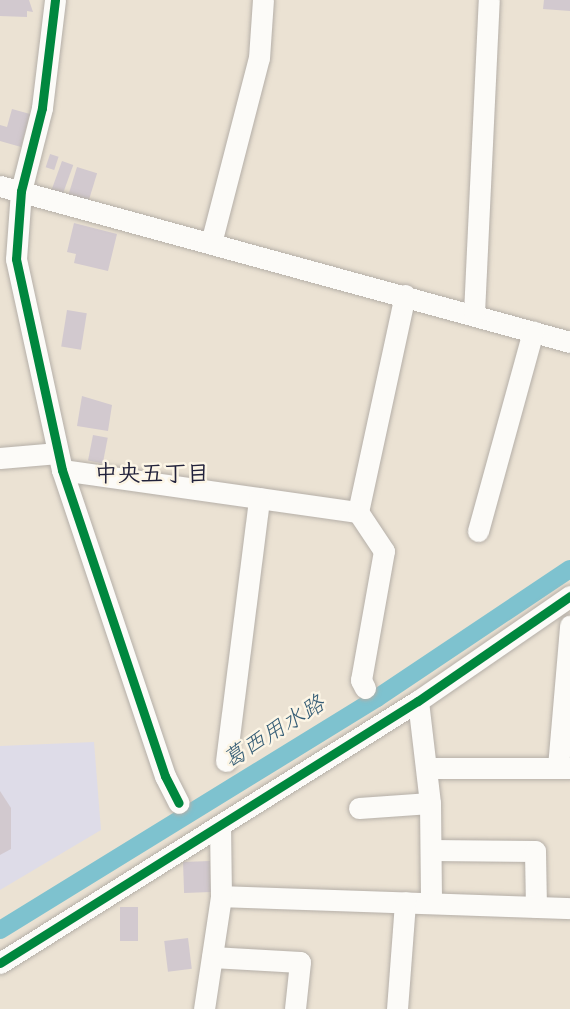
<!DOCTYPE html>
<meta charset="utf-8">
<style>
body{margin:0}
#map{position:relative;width:570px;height:1009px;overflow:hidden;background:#ebe2d3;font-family:"Balsamiq Sans","Klee One",sans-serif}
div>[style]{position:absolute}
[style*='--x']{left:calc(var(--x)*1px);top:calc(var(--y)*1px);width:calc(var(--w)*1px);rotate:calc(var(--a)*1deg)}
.built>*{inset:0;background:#dedce8}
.canal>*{height:18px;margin:-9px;padding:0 9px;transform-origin:9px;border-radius:9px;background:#7ec2cf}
.building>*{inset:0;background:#d2c9cf;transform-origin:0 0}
.roads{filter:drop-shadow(0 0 2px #b5afa8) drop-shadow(0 0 2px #b5afa8)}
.minor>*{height:21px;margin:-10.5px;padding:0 10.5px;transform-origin:10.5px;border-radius:10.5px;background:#fcfbf8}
.cycleway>*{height:9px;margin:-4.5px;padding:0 4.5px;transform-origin:4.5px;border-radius:4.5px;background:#00873e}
span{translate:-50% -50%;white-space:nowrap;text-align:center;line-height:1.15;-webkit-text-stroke:5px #fcf5e5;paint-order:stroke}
.neighbourhood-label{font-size:23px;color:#22223b;font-weight:700}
.water-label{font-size:23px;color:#345c75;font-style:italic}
</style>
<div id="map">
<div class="built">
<i style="clip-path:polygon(94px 742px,101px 830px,0 890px,0 746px)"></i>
</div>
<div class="canal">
<i style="--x:0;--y:930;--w:443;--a:-31.6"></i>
<i style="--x:377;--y:698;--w:232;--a:-33.8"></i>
</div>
<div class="building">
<i style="clip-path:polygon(0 0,29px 0,33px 12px,27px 11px,27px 17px,0 16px)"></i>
<i style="clip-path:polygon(544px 0,570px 0,570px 11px,543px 9px)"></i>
<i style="clip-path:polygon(12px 109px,30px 114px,21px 147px,0 141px,0 125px,7px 127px)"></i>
<i style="left:50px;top:154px;width:9px;height:14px;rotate:18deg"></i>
<i style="left:62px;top:161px;width:12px;height:31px;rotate:20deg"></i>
<i style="left:77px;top:167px;width:21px;height:32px;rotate:17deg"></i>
<i style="clip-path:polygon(74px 223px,117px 234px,108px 271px,74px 263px,76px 254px,67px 252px)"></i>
<i style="left:67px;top:310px;width:20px;height:37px;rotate:9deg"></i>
<i style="clip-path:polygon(82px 396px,112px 405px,108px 431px,77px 426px)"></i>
<i style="left:93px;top:435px;width:15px;height:26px;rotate:11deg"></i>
<i style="clip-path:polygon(0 791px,11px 808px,11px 849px,0 855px)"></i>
<i style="left:210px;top:861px;width:31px;height:27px;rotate:88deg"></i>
<i style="left:120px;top:907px;width:18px;height:34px"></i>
<i style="left:188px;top:938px;width:31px;height:24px;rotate:83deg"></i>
</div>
<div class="roads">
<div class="minor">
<i style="--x:55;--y:0;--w:109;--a:96.9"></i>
<i style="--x:42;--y:108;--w:86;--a:104.2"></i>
<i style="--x:21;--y:191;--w:68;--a:94.2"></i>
<i style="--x:16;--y:259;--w:216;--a:77.7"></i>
<i style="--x:62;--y:470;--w:323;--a:71.4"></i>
<i style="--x:165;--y:776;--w:30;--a:63"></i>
<i style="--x:0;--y:186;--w:591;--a:15.31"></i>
<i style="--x:211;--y:243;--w:191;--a:-75.5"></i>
<i style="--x:259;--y:58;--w:58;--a:-86.1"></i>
<i style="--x:474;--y:313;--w:313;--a:-87.3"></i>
<i style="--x:0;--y:458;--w:58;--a:-4.9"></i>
<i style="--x:62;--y:470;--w:299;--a:8.1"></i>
<i style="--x:478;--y:531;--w:207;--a:-74.6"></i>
<i style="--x:365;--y:688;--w:9;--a:-117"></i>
<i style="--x:361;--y:680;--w:131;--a:-79.9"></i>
<i style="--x:384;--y:551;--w:47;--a:-123.7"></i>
<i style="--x:358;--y:512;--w:222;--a:-77.8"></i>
<i style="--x:418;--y:701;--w:103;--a:83.3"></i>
<i style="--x:430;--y:803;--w:100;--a:89.4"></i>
<i style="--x:226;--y:761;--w:265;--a:-82.8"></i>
<i style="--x:558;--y:767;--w:142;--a:-85.1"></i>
<i style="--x:427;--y:768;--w:143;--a:0"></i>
<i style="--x:359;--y:808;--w:71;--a:-4"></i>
<i style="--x:431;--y:850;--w:104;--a:0.6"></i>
<i style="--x:535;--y:851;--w:56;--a:89"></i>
<i style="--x:221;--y:896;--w:349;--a:2"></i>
<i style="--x:212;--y:957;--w:88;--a:3.3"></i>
<i style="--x:300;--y:962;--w:47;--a:96.1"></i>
<i style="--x:0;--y:963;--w:493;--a:-32.1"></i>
<i style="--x:418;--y:701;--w:185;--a:-34.6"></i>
<i style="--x:204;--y:1009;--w:114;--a:-81.4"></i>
<i style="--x:221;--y:896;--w:70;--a:-90.8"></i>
<i style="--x:397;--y:1009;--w:107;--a:-85.7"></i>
</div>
</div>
<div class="cycleway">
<i style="--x:55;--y:0;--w:109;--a:96.9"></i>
<i style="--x:42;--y:108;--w:86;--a:104.2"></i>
<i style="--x:21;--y:191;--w:68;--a:94.2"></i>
<i style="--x:16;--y:259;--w:216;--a:77.7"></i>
<i style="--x:62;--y:470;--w:323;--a:71.4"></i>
<i style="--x:165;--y:776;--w:30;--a:63"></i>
<i style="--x:0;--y:963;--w:493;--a:-32.1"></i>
<i style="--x:418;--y:701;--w:185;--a:-34.6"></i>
</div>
<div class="neighbourhood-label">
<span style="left:152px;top:474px">中央五丁目</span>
</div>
<div class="water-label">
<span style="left:274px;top:732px;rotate:-32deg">葛西用水路</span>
</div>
</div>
